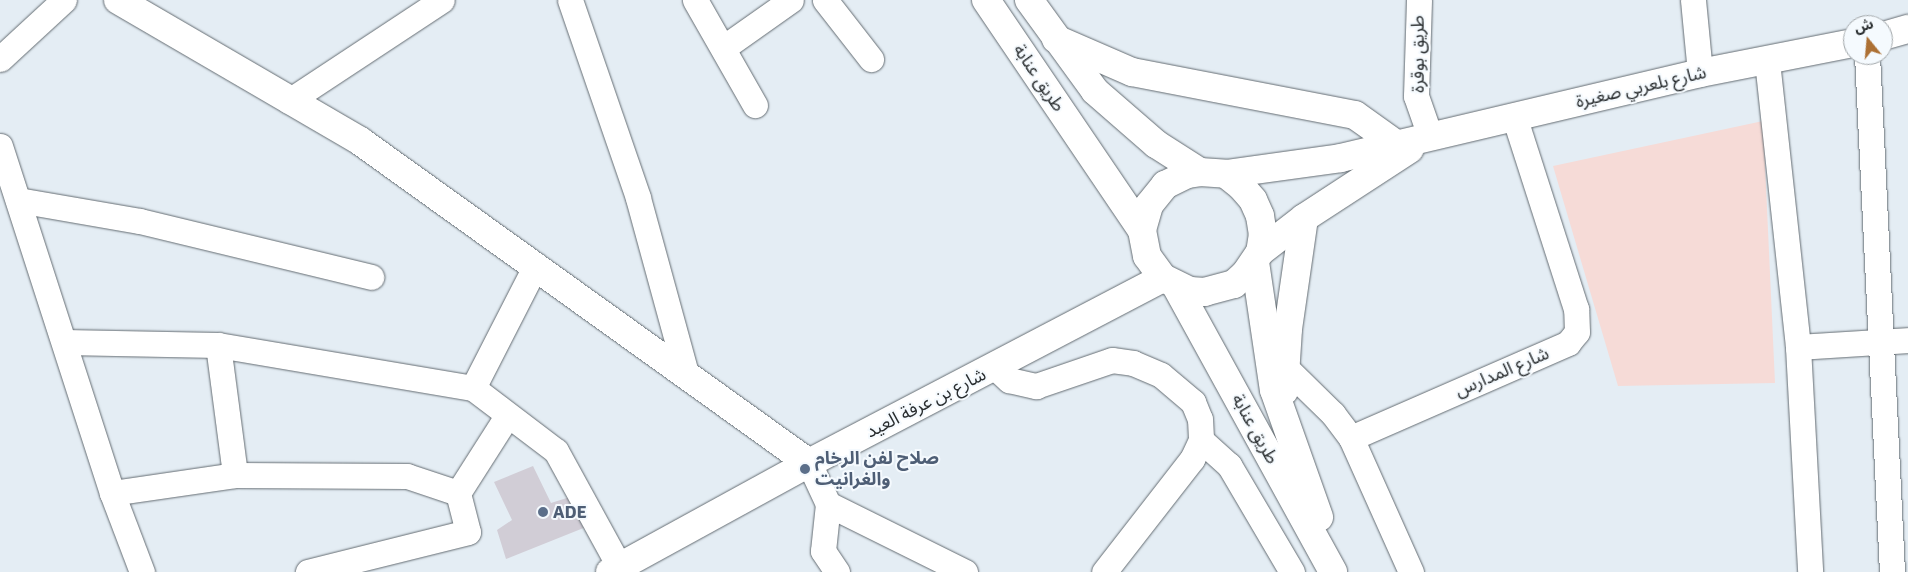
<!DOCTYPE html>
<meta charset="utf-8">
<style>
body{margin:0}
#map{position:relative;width:1908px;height:572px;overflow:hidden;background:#e4edf4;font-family:Signika,"Noto Sans Arabic",sans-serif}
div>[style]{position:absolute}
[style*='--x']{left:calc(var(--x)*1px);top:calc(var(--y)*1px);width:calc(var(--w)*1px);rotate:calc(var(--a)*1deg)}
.education>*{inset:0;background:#f6dbd7}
.building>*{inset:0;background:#d1cdd6}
.roads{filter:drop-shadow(0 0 1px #646c72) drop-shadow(0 0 1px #646c72)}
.street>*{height:25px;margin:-12.5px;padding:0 12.5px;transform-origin:12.5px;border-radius:12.5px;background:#fff}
.secondary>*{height:28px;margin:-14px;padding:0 14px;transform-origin:14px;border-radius:14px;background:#fff}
.primary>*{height:28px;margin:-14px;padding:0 14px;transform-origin:14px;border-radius:14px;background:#fff}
.dots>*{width:14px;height:14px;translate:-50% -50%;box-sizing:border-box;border:2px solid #f5fafe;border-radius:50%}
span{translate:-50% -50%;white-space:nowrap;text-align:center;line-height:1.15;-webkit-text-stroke:4px #f5fafe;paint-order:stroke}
.street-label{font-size:18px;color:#292d2f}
.service-label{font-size:18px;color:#4e5e75;font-weight:700}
.left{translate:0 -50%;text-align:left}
.north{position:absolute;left:1843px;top:15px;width:50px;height:50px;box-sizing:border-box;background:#f5fafe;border:1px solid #a3a8ab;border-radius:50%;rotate:343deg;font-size:14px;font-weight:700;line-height:20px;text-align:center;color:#292d2f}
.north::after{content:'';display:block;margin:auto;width:18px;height:22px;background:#ad7034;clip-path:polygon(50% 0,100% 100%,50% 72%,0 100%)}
</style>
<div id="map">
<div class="education">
<i style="clip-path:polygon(1763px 121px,1775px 383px,1618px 386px,1553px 166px)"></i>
</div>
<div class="building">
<i style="clip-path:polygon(533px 466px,551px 503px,570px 497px,586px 527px,506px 559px,497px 530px,512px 520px,494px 482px)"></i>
</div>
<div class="roads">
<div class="street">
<i style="--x:570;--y:0;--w:209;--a:71"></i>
<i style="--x:638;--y:198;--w:182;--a:74.7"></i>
<i style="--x:695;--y:0;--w:121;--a:60.3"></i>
<i style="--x:825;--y:0;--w:75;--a:52.1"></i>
<i style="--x:1419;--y:0;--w:96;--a:91.8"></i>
<i style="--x:1416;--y:96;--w:42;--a:70.7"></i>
<i style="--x:1693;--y:0;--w:73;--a:84.5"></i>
<i style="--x:723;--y:48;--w:83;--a:-35.2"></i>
<i style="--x:1867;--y:55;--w:518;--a:87.23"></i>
<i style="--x:0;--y:59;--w:87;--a:-42.7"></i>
<i style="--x:1767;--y:61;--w:288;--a:83.8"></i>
<i style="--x:1798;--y:347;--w:225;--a:86.9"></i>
<i style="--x:289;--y:101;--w:183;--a:-33.4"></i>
<i style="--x:0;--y:146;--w:365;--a:72.1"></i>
<i style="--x:112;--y:493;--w:85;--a:69.2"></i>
<i style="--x:18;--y:200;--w:124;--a:9.8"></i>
<i style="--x:140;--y:221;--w:238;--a:13.6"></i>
<i style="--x:64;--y:342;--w:154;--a:1.1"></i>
<i style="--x:218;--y:345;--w:259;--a:9.6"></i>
<i style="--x:473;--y:388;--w:104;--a:37.2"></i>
<i style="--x:556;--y:451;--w:131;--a:61.3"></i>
<i style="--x:218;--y:345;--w:131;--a:82.5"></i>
<i style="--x:1798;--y:347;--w:110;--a:-3.6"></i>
<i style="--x:996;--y:368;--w:18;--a:43"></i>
<i style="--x:1009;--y:380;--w:28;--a:13"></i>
<i style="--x:1036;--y:386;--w:80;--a:-18.9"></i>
<i style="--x:1112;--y:360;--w:21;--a:8"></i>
<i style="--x:1133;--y:363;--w:30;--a:23"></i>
<i style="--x:1161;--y:375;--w:42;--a:40.2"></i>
<i style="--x:1193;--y:402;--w:18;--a:68"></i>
<i style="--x:1200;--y:419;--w:21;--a:87"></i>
<i style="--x:1201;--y:440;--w:21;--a:115"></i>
<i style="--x:1192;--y:459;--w:143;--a:127.9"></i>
<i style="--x:1286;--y:368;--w:66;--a:44.4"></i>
<i style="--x:1333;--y:414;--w:30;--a:53"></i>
<i style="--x:473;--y:388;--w:138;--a:-62.9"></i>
<i style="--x:1201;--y:440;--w:38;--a:42"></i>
<i style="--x:1229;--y:465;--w:124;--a:59.5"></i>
<i style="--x:809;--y:463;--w:45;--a:65.1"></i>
<i style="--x:828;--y:504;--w:153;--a:26.4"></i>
<i style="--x:112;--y:493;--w:124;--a:-8.3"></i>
<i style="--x:235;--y:475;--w:172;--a:0.3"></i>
<i style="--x:407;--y:476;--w:54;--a:18.4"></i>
<i style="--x:458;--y:493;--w:40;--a:75.6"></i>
<i style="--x:468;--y:532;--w:165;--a:166"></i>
<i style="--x:458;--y:493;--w:91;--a:-57.5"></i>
<i style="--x:828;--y:504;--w:47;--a:96.1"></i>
<i style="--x:823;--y:551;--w:25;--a:56"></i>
<i style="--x:1411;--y:572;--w:147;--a:-114.1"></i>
<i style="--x:1351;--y:438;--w:237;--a:-23.6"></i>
<i style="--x:1568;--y:343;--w:14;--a:-51"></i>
<i style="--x:1577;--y:332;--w:23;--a:-92"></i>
<i style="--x:1576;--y:309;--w:203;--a:-107.8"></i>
</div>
<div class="secondary">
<i style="--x:118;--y:0;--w:280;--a:30.2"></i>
<i style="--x:360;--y:141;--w:553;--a:35.65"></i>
<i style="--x:1883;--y:36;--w:26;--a:-16"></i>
<i style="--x:1226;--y:174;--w:116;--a:-7.9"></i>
<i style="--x:1341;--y:158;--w:369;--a:-13.3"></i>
<i style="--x:1700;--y:73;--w:156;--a:-11.1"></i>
<i style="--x:1260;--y:252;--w:56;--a:-37.7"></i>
<i style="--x:1304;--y:218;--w:126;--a:-33.1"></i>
<i style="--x:610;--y:572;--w:227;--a:-28.7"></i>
<i style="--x:809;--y:463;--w:399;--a:-27.6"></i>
</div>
<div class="primary">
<i style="--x:986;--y:0;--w:278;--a:55.9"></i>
<i style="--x:1029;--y:0;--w:112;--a:54"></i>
<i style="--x:1095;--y:91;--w:81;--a:41"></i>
<i style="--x:1156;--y:144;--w:52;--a:32.5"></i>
<i style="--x:1056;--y:39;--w:83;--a:23.5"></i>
<i style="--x:1132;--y:72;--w:227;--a:10.9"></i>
<i style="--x:1355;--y:115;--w:52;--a:35.5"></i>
<i style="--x:1200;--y:172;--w:26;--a:4"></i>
<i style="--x:1226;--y:174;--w:19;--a:39"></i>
<i style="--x:1241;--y:186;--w:18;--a:49"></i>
<i style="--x:1253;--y:200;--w:17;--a:66"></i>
<i style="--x:1260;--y:216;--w:18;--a:81"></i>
<i style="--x:1263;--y:234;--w:18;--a:99"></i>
<i style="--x:1260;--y:252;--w:27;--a:124"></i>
<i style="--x:1245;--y:274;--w:15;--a:138"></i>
<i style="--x:1234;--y:284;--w:30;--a:165"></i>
<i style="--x:1205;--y:292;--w:15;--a:-176"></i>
<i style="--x:1190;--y:291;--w:30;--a:-154"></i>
<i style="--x:1163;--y:278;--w:27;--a:-126"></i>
<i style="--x:1147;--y:256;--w:26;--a:-101"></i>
<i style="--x:1142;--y:230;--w:26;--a:-74"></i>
<i style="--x:1149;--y:205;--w:26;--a:-51"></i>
<i style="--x:1165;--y:185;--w:25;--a:-26"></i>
<i style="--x:1188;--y:174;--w:12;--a:-9"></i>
<i style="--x:1255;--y:262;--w:129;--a:81.6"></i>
<i style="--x:1274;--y:390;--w:135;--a:70.5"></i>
<i style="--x:1176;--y:286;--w:326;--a:61.2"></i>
<i style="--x:1284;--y:391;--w:62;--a:-86.3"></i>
<i style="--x:1288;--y:329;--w:112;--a:-81.8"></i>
</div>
</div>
<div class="dots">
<i style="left:805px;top:469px;background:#5c6f8a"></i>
<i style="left:543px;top:512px;background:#5c6f8a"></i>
</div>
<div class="street-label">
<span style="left:1418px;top:54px;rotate:-90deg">طريق بوقرة</span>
<span style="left:1039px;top:78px;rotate:56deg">طريق عنابة</span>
<span style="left:1641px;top:87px;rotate:-13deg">شارع بلعربي صغيرة</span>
<span style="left:1502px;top:372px;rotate:-23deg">شارع المدارس</span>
<span style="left:926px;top:403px;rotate:-27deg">شارع بن عرفة العيد</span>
<span style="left:1255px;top:429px;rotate:61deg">طريق عنابة</span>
</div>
<div class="service-label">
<span class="left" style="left:815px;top:469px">صلاح لفن الرخام<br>والغرانيت</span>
<span class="left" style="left:553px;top:512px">ADE</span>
</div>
<div class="north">ش</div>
</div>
